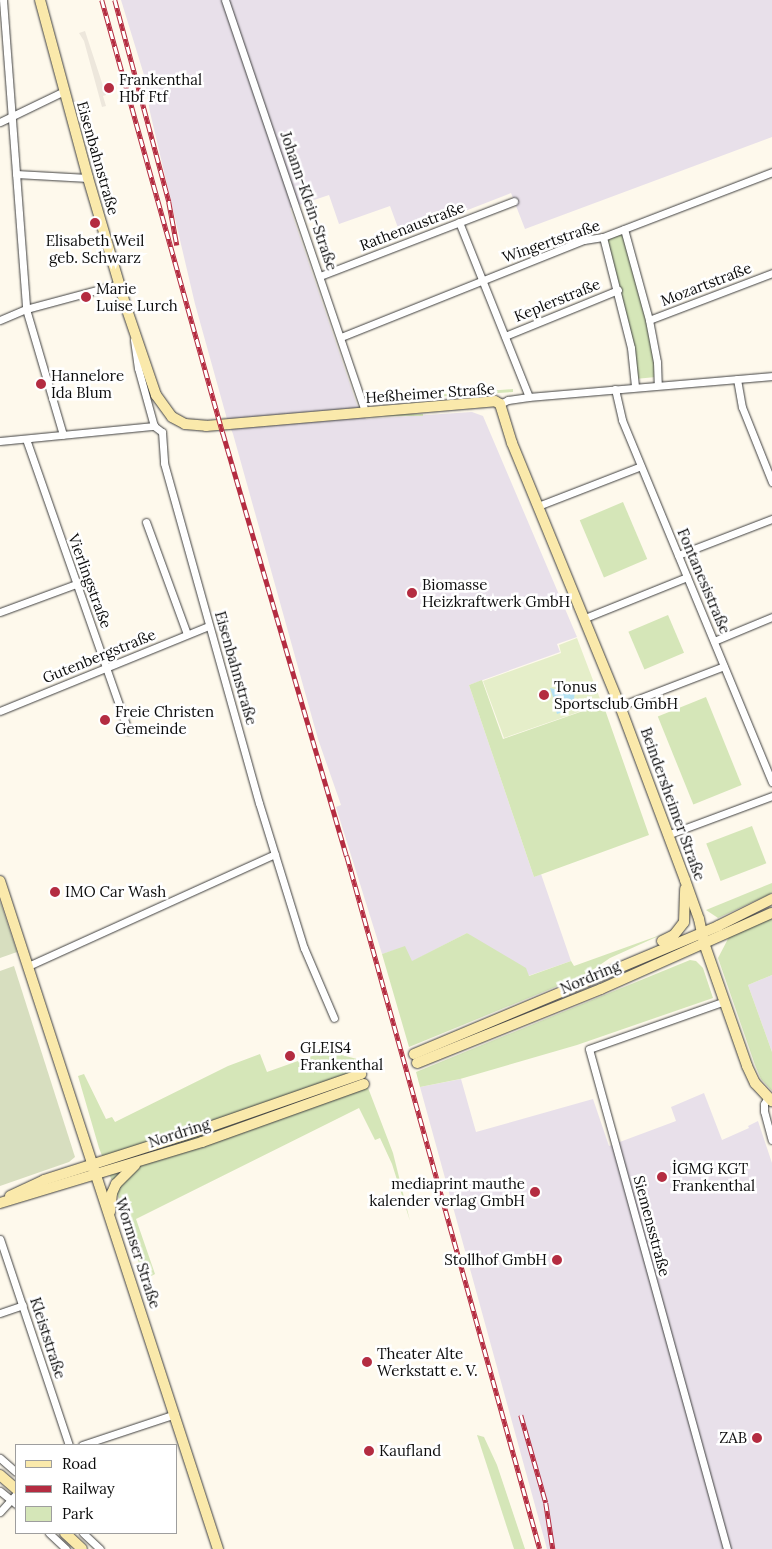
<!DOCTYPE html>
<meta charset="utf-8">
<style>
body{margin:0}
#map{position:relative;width:772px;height:1549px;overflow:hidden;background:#fef9ec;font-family:Lora,serif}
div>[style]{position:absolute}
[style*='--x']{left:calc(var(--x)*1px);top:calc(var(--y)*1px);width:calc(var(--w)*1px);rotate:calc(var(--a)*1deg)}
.industrial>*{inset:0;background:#e8e0ea}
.green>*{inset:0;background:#d5e6b8;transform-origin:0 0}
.cemetery>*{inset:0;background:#d7debf}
.pitch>*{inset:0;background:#e5eec9}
.plaza>*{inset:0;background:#ede7dc}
.water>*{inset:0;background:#b4e1f2}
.roads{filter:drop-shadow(0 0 1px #3f3f3f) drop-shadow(0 0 1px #3f3f3f)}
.street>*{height:7px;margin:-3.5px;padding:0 3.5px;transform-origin:3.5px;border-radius:3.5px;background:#fff}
.secondary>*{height:10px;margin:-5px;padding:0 5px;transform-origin:5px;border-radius:5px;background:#fae9ab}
.rail>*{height:4.5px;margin-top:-2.25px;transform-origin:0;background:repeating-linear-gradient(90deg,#fff 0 8px,#b42c41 0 16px);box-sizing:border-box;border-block:1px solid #b42c41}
.dots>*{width:14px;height:14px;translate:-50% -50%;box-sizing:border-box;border:2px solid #fff;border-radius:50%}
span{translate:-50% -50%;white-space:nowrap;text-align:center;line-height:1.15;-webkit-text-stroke:5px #fff;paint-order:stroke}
.poi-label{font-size:15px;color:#0c0c0c}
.left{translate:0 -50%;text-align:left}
.right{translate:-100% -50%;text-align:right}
.street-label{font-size:15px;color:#0c0c0c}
.legend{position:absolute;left:15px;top:1444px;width:162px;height:90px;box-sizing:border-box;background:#fff;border:1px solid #9e9e9e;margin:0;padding:6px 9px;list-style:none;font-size:15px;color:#0c0c0c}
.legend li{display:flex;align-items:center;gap:10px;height:25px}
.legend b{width:25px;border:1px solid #9e9e9e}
</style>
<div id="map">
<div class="industrial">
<i style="clip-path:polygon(121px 0,772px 0,772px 137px,525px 229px,511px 193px,401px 236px,390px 206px,339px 224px,329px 195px,290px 208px,357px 405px,366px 419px,472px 412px,483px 416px,577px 637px,557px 644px,560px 652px,469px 685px,534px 877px,541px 874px,571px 961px,528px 976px,467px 933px,411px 962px,405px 947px,382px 954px,339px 817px,336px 807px,341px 805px,318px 739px,233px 434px,227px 419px,195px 304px,150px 112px,144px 75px)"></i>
<i style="clip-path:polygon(772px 975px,772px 1052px,748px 985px)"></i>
<i style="clip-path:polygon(461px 1079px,476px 1132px,593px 1099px,609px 1146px,676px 1121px,671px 1107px,704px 1093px,722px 1140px,749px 1128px,748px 1126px,758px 1121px,772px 1163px,772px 1549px,547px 1549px,420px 1087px)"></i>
</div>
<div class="green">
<i style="clip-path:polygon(624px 232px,647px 318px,656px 377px,635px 379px,633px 347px,620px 290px,605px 239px)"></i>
<i style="clip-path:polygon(513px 389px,513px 392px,433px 397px,433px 395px)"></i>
<i style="left:423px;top:414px;width:2px;height:44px;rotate:90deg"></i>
<i style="left:623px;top:502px;width:62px;height:47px;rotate:67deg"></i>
<i style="left:668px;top:615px;width:41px;height:43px;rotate:67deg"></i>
<i style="clip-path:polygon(482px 680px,503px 739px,603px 704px,649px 835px,534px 877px,469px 685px)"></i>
<i style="left:706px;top:697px;width:95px;height:52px;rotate:68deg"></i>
<i style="left:752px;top:826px;width:40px;height:49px;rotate:69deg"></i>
<i style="clip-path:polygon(772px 883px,772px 893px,718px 918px,706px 910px)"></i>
<i style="clip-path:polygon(772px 918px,772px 975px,748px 985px,772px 1052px,772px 1091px,761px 1079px,755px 1065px,718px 958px,729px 937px)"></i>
<i style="clip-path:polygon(467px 933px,526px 968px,529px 976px,571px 961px,574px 966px,663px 934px,610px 958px,591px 971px,553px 988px,409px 1047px,382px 954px,405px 946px,412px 961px)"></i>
<i style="clip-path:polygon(690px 960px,696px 961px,703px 968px,713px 998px,577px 1045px,460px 1079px,420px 1087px,416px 1072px)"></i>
<i style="clip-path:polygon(326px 1051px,357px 1059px,393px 1153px,410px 1221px,392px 1164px,380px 1138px,375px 1140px,359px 1108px,136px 1219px,155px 1274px,144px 1280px,121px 1204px,99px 1148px,78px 1076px,84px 1074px,106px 1119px,112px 1117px,115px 1122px,228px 1066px,260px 1054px,267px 1072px)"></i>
<i style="clip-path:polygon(477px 1435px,484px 1437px,497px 1465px,525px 1549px,514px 1549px)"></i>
</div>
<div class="cemetery">
<i style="clip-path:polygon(0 901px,17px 952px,0 958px)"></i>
<i style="clip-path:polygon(14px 966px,75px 1157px,69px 1162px,0 1186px,0 971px)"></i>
</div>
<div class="pitch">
<i style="clip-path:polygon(577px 638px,602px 704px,504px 738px,483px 681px,561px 653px,559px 645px)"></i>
</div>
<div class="plaza">
<i style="clip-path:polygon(85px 31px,106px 95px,103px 96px,106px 106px,102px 107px,84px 41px,79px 33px)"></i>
</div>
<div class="water">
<i style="clip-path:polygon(569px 684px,575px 691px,574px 699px,569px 710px,557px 714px,555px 707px,560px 702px,556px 697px,553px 697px,550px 688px,559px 690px,561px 686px)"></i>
</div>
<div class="roads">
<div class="street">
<i style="--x:3;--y:0;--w:310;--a:85.7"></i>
<i style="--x:26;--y:309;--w:131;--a:73.6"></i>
<i style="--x:225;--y:0;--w:435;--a:71.2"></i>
<i style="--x:0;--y:122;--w:71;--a:-25.8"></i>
<i style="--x:16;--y:174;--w:72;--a:3.2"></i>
<i style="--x:459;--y:222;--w:188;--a:68.2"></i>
<i style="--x:624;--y:229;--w:94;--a:74.6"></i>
<i style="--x:649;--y:320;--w:43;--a:79.2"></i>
<i style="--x:657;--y:362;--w:23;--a:88"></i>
<i style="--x:603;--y:237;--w:114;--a:75.8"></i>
<i style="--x:631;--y:348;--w:39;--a:84"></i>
<i style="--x:320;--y:276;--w:208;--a:-21.1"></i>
<i style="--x:0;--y:320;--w:28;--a:-23"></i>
<i style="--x:26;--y:309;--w:96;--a:-15"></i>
<i style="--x:649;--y:320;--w:132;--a:-20.9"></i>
<i style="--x:505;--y:336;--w:122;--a:-22.2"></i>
<i style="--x:341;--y:337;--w:262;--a:-21.8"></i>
<i style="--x:584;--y:240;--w:19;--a:-9"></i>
<i style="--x:603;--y:237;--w:181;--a:-21"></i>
<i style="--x:134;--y:340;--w:28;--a:82"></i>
<i style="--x:138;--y:368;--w:60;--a:74.6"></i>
<i style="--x:737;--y:379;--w:28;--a:80"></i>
<i style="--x:742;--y:407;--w:81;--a:68.2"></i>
<i style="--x:615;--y:389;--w:32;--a:77"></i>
<i style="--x:622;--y:420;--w:392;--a:67.5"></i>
<i style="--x:500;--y:404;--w:9;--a:-27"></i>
<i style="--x:508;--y:400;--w:21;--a:-8"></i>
<i style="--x:529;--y:397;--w:244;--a:-4.9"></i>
<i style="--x:26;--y:439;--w:309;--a:70.7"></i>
<i style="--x:0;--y:441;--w:155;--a:-5.6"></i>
<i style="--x:154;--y:426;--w:10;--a:37"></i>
<i style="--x:162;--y:432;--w:31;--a:86"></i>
<i style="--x:164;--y:463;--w:353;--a:74.4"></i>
<i style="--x:259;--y:803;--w:152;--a:72.8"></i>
<i style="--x:304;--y:948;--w:76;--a:66.8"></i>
<i style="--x:538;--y:506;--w:110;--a:-21.2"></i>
<i style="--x:146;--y:522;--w:119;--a:69.9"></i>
<i style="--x:678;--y:555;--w:101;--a:-21"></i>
<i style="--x:0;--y:612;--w:81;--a:-20.2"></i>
<i style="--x:585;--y:618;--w:110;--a:-21.9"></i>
<i style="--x:714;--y:641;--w:63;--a:-22.5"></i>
<i style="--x:620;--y:706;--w:111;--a:-21"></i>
<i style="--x:0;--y:711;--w:225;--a:-22.2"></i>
<i style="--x:667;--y:835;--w:112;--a:-20.4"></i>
<i style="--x:28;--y:966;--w:271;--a:-24.4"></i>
<i style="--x:725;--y:1001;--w:144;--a:160.6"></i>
<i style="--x:589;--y:1049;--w:519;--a:74.57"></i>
<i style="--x:768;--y:1097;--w:8;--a:120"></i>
<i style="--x:764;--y:1104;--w:7;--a:90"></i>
<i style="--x:764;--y:1111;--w:30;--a:75"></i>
<i style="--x:0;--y:1239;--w:217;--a:71.5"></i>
<i style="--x:0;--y:1313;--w:24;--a:-19"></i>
<i style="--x:82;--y:1445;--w:98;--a:-18.4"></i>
<i style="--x:0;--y:1458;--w:21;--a:41"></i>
<i style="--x:0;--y:1491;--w:21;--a:39"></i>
<i style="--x:0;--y:1512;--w:24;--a:-48"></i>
<i style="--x:49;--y:1533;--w:23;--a:43"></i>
<i style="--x:83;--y:1533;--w:23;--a:43"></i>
</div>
<div class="secondary">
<i style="--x:40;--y:0;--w:184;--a:74.9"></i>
<i style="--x:88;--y:178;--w:131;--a:73.6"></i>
<i style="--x:125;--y:304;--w:96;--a:71.2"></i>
<i style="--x:156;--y:395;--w:27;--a:54"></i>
<i style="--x:172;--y:417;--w:15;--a:28"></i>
<i style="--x:185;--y:424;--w:21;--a:5"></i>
<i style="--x:206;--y:426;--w:290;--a:-4.9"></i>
<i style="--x:495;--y:401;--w:6;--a:31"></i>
<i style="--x:500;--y:404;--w:41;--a:72.9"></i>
<i style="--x:512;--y:443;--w:284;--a:67.7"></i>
<i style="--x:620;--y:706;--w:186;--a:69.5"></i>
<i style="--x:685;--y:880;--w:41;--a:70.3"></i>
<i style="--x:699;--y:919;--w:25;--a:78"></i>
<i style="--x:704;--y:943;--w:130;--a:70.7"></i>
<i style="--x:747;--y:1066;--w:19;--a:65"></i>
<i style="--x:755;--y:1083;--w:25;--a:47"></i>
<i style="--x:0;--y:881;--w:703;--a:71.93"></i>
<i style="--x:662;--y:941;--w:13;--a:-27"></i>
<i style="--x:674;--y:935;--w:16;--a:-52"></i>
<i style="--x:684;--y:922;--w:33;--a:-88"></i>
<i style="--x:414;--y:1054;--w:330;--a:-22.8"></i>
<i style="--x:718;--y:926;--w:60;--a:-26.6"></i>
<i style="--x:417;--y:1063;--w:198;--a:-21.9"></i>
<i style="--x:601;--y:989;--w:187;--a:-24"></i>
<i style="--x:10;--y:1196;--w:38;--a:-25"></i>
<i style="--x:44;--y:1180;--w:176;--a:-17.8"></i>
<i style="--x:212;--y:1126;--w:158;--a:-19.2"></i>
<i style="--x:0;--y:1203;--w:211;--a:-16.8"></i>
<i style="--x:202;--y:1142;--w:172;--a:-19.7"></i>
<i style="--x:110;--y:1212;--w:19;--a:-84"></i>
<i style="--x:112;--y:1193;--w:10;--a:-66"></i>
<i style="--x:116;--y:1184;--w:27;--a:-45"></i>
<i style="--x:0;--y:1475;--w:21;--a:41"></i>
<i style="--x:65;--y:1533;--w:23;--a:43"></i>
</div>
</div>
<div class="rail">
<i style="--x:102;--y:0;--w:450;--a:74.4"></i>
<i style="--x:223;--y:433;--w:441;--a:73.7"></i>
<i style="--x:347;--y:856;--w:719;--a:74.44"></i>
<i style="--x:115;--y:0;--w:209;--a:75"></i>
<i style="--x:169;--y:202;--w:44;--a:79.5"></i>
<i style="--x:521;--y:1415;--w:91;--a:74.1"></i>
<i style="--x:546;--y:1503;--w:47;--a:81.3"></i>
</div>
<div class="dots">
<i style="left:109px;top:88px;background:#b42c41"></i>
<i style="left:95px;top:223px;background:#b42c41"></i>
<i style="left:86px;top:297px;background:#b42c41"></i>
<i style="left:41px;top:384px;background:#b42c41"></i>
<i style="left:412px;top:593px;background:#b42c41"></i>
<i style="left:544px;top:695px;background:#b42c41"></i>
<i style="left:105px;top:720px;background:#b42c41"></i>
<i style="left:55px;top:892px;background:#b42c41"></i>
<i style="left:290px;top:1056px;background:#b42c41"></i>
<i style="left:662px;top:1177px;background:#b42c41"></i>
<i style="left:535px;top:1192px;background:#b42c41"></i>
<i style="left:557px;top:1260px;background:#b42c41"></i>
<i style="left:367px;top:1362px;background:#b42c41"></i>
<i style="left:757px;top:1438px;background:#b42c41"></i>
<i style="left:369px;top:1451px;background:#b42c41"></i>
</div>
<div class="poi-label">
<span class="left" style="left:119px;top:88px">Frankenthal<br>Hbf Ftf</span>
<span style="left:95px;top:249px">Elisabeth Weil<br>geb. Schwarz</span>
<span class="left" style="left:96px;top:297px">Marie<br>Luise Lurch</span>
<span class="left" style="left:51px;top:384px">Hannelore<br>Ida Blum</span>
<span class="left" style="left:422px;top:593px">Biomasse<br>Heizkraftwerk GmbH</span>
<span class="left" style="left:554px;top:695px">Tonus<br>Sportsclub GmbH</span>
<span class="left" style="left:115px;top:720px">Freie Christen<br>Gemeinde</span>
<span class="left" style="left:65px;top:892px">IMO Car Wash</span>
<span class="left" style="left:300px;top:1056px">GLEIS4<br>Frankenthal</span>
<span class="left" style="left:672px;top:1177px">İGMG KGT<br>Frankenthal</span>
<span class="right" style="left:525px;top:1192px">mediaprint mauthe<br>kalender verlag GmbH</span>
<span class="right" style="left:547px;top:1260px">Stollhof GmbH</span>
<span class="left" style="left:377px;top:1362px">Theater Alte<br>Werkstatt e. V.</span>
<span class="right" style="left:747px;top:1438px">ZAB</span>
<span class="left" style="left:379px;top:1451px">Kaufland</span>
</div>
<div class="street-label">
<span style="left:98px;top:158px;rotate:74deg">Eisenbahnstraße</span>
<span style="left:309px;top:201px;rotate:71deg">Johann-Klein-Straße</span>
<span style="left:412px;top:226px;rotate:-21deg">Rathenaustraße</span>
<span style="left:551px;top:241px;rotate:-19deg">Wingertstraße</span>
<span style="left:706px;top:284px;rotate:-21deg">Mozartstraße</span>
<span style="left:557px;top:300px;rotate:-22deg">Keplerstraße</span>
<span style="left:430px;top:393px;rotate:-4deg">Heßheimer Straße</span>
<span style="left:90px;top:581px;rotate:70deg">Vierlingstraße</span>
<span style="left:704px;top:581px;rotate:67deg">Fontanesistraße</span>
<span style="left:99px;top:656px;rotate:-22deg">Gutenbergstraße</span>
<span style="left:236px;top:668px;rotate:74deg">Eisenbahnstraße</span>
<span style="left:673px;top:804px;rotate:70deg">Beindersheimer Straße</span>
<span style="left:590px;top:977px;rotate:-23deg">Nordring</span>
<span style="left:179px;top:1133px;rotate:-18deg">Nordring</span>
<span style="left:652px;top:1226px;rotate:75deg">Siemensstraße</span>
<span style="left:138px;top:1253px;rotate:72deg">Wormser Straße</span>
<span style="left:48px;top:1338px;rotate:72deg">Kleiststraße</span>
</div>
<ul class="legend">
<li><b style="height:6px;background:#fae9ab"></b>Road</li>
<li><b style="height:6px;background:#b42c41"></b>Railway</li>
<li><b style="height:14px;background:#d5e6b8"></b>Park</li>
</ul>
</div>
